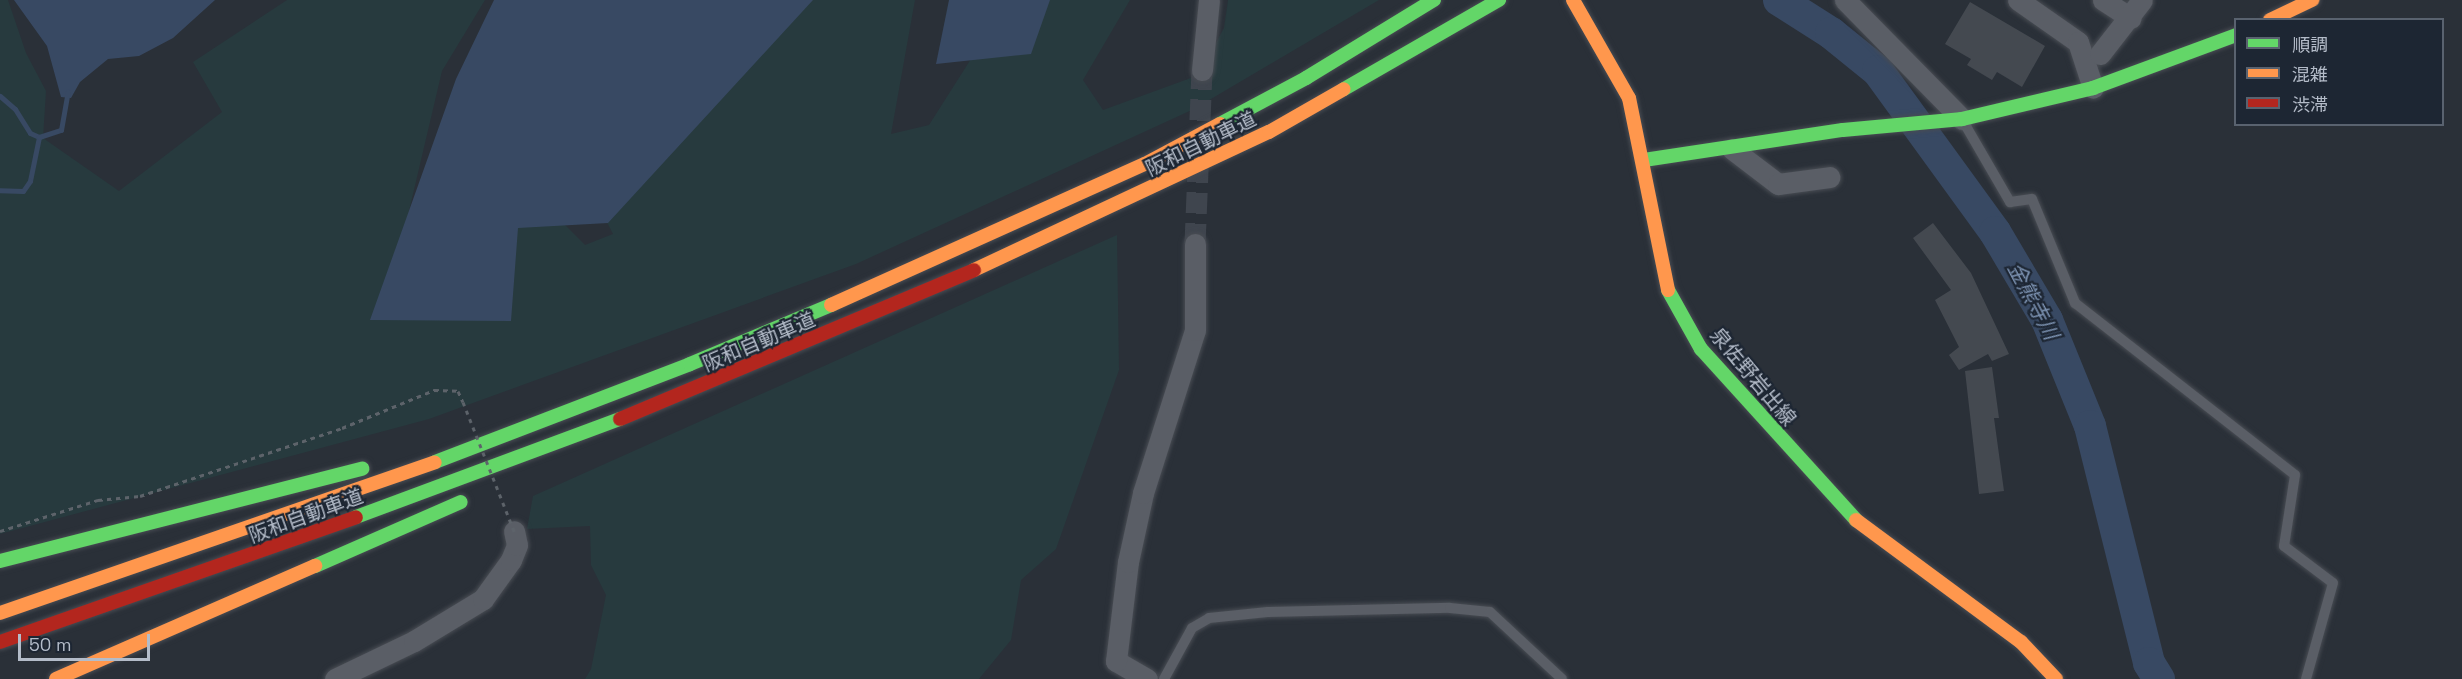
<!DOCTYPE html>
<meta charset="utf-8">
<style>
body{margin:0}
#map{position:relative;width:2462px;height:679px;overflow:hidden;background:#2a3038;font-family:"Space Grotesk","Noto Sans JP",sans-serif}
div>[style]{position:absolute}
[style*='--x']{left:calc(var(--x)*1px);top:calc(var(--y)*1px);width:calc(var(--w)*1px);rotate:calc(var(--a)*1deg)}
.green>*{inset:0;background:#273a3e}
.water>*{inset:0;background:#384963}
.stream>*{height:5px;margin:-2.5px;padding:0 2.5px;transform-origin:2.5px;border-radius:2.5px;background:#384963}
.river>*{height:32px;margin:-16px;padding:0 16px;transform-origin:16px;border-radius:16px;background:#384963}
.building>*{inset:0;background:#444950}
.street-tunnel>*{height:21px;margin-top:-10.5px;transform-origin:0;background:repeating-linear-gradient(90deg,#3f454e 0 21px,transparent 0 31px)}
.path>*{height:3px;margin-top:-1.5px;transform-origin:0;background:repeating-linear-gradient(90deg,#5d636a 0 4.5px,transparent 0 9px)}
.roads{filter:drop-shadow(0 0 2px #484c53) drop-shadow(0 0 2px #484c53)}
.lane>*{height:10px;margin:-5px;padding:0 5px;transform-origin:5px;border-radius:5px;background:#5a5e66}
.street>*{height:21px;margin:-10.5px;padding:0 10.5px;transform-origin:10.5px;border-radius:10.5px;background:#5a5e66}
.fast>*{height:14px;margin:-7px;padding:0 7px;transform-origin:7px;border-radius:7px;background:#63d668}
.slow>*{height:14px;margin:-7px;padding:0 7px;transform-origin:7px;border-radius:7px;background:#ff974d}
.jam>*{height:14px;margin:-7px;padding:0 7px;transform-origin:7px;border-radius:7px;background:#b3261e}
.path-bridge>*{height:3px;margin-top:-1.5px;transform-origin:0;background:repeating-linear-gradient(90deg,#5d636a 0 4.5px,transparent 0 9px)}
span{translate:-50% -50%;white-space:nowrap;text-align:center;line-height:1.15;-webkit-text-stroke:4.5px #1d2633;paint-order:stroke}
.street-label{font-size:20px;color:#b4bcc9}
.water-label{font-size:21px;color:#7c92b1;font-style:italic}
.legend{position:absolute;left:2234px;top:18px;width:210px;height:108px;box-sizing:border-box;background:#1d2633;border:2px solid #59626f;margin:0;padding:8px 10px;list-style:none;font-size:18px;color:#b4bcc9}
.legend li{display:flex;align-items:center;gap:12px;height:30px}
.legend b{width:30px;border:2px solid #59626f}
.scale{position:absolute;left:18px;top:634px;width:132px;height:27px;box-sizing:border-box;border:3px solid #b4bcc9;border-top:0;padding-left:8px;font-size:18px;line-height:21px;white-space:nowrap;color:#b4bcc9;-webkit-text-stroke:4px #1d2633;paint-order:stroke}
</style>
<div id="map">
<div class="green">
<i style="clip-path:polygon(0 0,8px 0,26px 53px,46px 91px,43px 138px,119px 191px,222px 112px,193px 62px,287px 0,485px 0,442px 71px,384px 317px,497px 218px,534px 194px,585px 245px,613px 234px,580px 170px,752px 0,915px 0,891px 134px,929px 125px,990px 29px,996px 0,1130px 0,1083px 80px,1103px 110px,1199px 75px,1224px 28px,1228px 0,1379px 0,1194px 109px,856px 264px,429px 419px,0 534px)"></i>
<i style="clip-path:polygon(1117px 235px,1119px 370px,1056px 549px,1021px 580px,1011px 640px,979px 679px,585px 679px,591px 669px,606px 595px,591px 565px,590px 526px,527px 529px,533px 496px)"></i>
</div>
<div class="water">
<i style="clip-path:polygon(14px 0,215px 0,173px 38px,139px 56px,108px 59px,80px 82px,71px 98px,61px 97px,47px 46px)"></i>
<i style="clip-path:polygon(494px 0,813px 0,608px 223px,518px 228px,511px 321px,370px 320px,456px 79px)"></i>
<i style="clip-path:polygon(949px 0,1050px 0,1031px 54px,936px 64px)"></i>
</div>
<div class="stream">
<i style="--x:0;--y:96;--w:20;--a:41"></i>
<i style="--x:15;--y:109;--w:28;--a:58"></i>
<i style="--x:30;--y:133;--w:10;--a:24"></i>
<i style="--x:39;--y:137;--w:45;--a:101.6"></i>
<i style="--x:30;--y:181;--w:12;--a:125"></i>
<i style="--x:23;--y:191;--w:23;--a:-178"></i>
<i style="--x:39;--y:137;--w:23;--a:-18"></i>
<i style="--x:61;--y:130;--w:39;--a:-80"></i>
</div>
<div class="river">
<i style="--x:1779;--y:0;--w:62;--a:32.4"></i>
<i style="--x:1831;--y:33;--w:60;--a:39"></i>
<i style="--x:1878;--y:71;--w:199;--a:54"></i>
<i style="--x:1995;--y:232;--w:102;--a:59.4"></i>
<i style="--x:2047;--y:320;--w:114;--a:67.9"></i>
<i style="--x:2090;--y:426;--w:244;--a:76"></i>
<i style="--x:2149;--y:663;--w:19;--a:58"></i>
</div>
<div class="building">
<i style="clip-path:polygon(1970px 2px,2045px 46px,2022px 87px,1997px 72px,1992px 80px,1967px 65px,1971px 59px,1945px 44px)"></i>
<i style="clip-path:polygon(1933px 223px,1971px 273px,2009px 354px,1992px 361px,1988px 354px,1959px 370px,1949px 355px,1959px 347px,1935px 300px,1951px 290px,1913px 238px)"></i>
<i style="clip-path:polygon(1992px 367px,1999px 418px,1994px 418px,2004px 491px,1979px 494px,1965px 371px)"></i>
</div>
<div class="street-tunnel">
<i style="--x:1195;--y:244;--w:174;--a:-87.7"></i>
</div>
<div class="path">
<i style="--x:0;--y:531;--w:103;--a:-17.6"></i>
<i style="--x:98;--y:500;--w:42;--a:-5.4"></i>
<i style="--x:140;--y:496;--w:213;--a:-18.6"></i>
<i style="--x:342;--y:428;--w:100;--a:-22.4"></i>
<i style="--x:434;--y:390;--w:24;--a:2"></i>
<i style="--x:458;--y:391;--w:12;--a:66"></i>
</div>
<div class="roads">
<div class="lane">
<i style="--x:1963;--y:121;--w:94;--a:59.9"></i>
<i style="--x:2010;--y:202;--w:22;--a:-8"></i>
<i style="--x:2032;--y:199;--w:113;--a:67.5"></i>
<i style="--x:2075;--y:303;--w:279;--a:38"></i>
<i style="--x:2295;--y:475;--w:72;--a:98.8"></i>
<i style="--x:2284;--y:546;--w:61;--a:37.1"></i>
<i style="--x:2333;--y:583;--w:100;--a:105.7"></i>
<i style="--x:1164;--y:679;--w:58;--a:-61.2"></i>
<i style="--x:1192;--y:628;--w:20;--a:-30"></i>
<i style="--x:1209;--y:618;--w:59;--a:-5.8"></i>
<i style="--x:1268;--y:612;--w:182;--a:-1.3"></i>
<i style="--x:1450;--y:608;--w:40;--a:5.7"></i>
<i style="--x:1490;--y:612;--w:98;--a:42.9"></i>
</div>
<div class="street">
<i style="--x:1845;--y:0;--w:167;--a:45.5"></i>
<i style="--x:2018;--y:0;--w:73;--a:35"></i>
<i style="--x:2078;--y:42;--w:48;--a:71.9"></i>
<i style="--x:2103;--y:0;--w:33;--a:33"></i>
<i style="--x:2100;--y:54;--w:68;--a:-52.1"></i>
<i style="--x:1202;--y:70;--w:70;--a:-84.3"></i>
<i style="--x:1732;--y:149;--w:58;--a:37.3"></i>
<i style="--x:1778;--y:184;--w:52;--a:-7.7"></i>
<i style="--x:335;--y:679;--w:88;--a:-25.7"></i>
<i style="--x:414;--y:641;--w:81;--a:-31.3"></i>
<i style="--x:483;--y:599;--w:48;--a:-54.3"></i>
<i style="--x:511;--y:560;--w:16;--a:-68"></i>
<i style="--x:517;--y:545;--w:14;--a:-102"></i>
<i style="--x:1147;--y:679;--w:36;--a:-150"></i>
<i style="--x:1116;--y:661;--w:100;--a:-83.1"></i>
<i style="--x:1128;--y:562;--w:71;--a:-77.7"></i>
<i style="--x:1143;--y:493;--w:171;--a:-72.3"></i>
<i style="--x:1195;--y:330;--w:86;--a:-90"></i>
</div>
<div class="fast">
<i style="--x:1344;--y:89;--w:179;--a:-29.9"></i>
<i style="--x:1220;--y:124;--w:98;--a:-28.1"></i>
<i style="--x:1306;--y:78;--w:150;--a:-31.4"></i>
<i style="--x:1644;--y:160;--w:201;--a:-8.6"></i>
<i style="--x:1843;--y:130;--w:120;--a:-5.3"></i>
<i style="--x:1962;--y:119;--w:135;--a:-13.3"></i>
<i style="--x:2093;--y:88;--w:153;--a:-20.3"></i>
<i style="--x:1668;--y:290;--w:68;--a:60.8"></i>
<i style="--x:1701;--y:349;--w:231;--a:47.8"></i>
<i style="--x:435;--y:462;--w:273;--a:-21"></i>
<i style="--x:690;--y:364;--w:153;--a:-22.7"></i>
<i style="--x:356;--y:517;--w:282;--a:-20.4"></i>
<i style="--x:0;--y:561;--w:374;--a:-14.3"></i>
<i style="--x:315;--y:566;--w:159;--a:-23.7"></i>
</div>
<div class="slow">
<i style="--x:1573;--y:0;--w:113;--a:60.3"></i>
<i style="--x:1629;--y:98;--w:196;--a:78.5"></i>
<i style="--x:2270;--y:20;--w:47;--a:-25.5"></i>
<i style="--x:974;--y:270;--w:326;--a:-25.1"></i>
<i style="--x:1269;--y:132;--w:86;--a:-29.8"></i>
<i style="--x:831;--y:305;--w:344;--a:-24.2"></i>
<i style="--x:1145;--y:164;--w:85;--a:-28.1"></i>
<i style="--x:1856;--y:520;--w:205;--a:36.5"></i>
<i style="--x:2021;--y:642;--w:51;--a:46.6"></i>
<i style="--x:0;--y:613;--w:460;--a:-19.1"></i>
<i style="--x:56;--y:679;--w:283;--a:-23.6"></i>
</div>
<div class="jam">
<i style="--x:620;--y:419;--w:384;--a:-22.8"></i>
<i style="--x:0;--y:642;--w:377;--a:-19.3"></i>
</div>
</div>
<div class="path-bridge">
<i style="--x:463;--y:402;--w:139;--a:68.4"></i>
</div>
<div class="street-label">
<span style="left:1201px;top:144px;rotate:-26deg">阪和自動車道</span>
<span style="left:759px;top:342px;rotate:-23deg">阪和自動車道</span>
<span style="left:1753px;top:377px;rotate:50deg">泉佐野岩出線</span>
<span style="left:306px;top:516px;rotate:-20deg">阪和自動車道</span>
</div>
<div class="water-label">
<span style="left:2033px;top:301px;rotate:62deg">金熊寺川</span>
</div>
<ul class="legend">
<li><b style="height:8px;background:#63d668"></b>順調</li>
<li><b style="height:8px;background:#ff974d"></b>混雑</li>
<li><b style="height:8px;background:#b3261e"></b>渋滞</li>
</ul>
<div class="scale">50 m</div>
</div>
